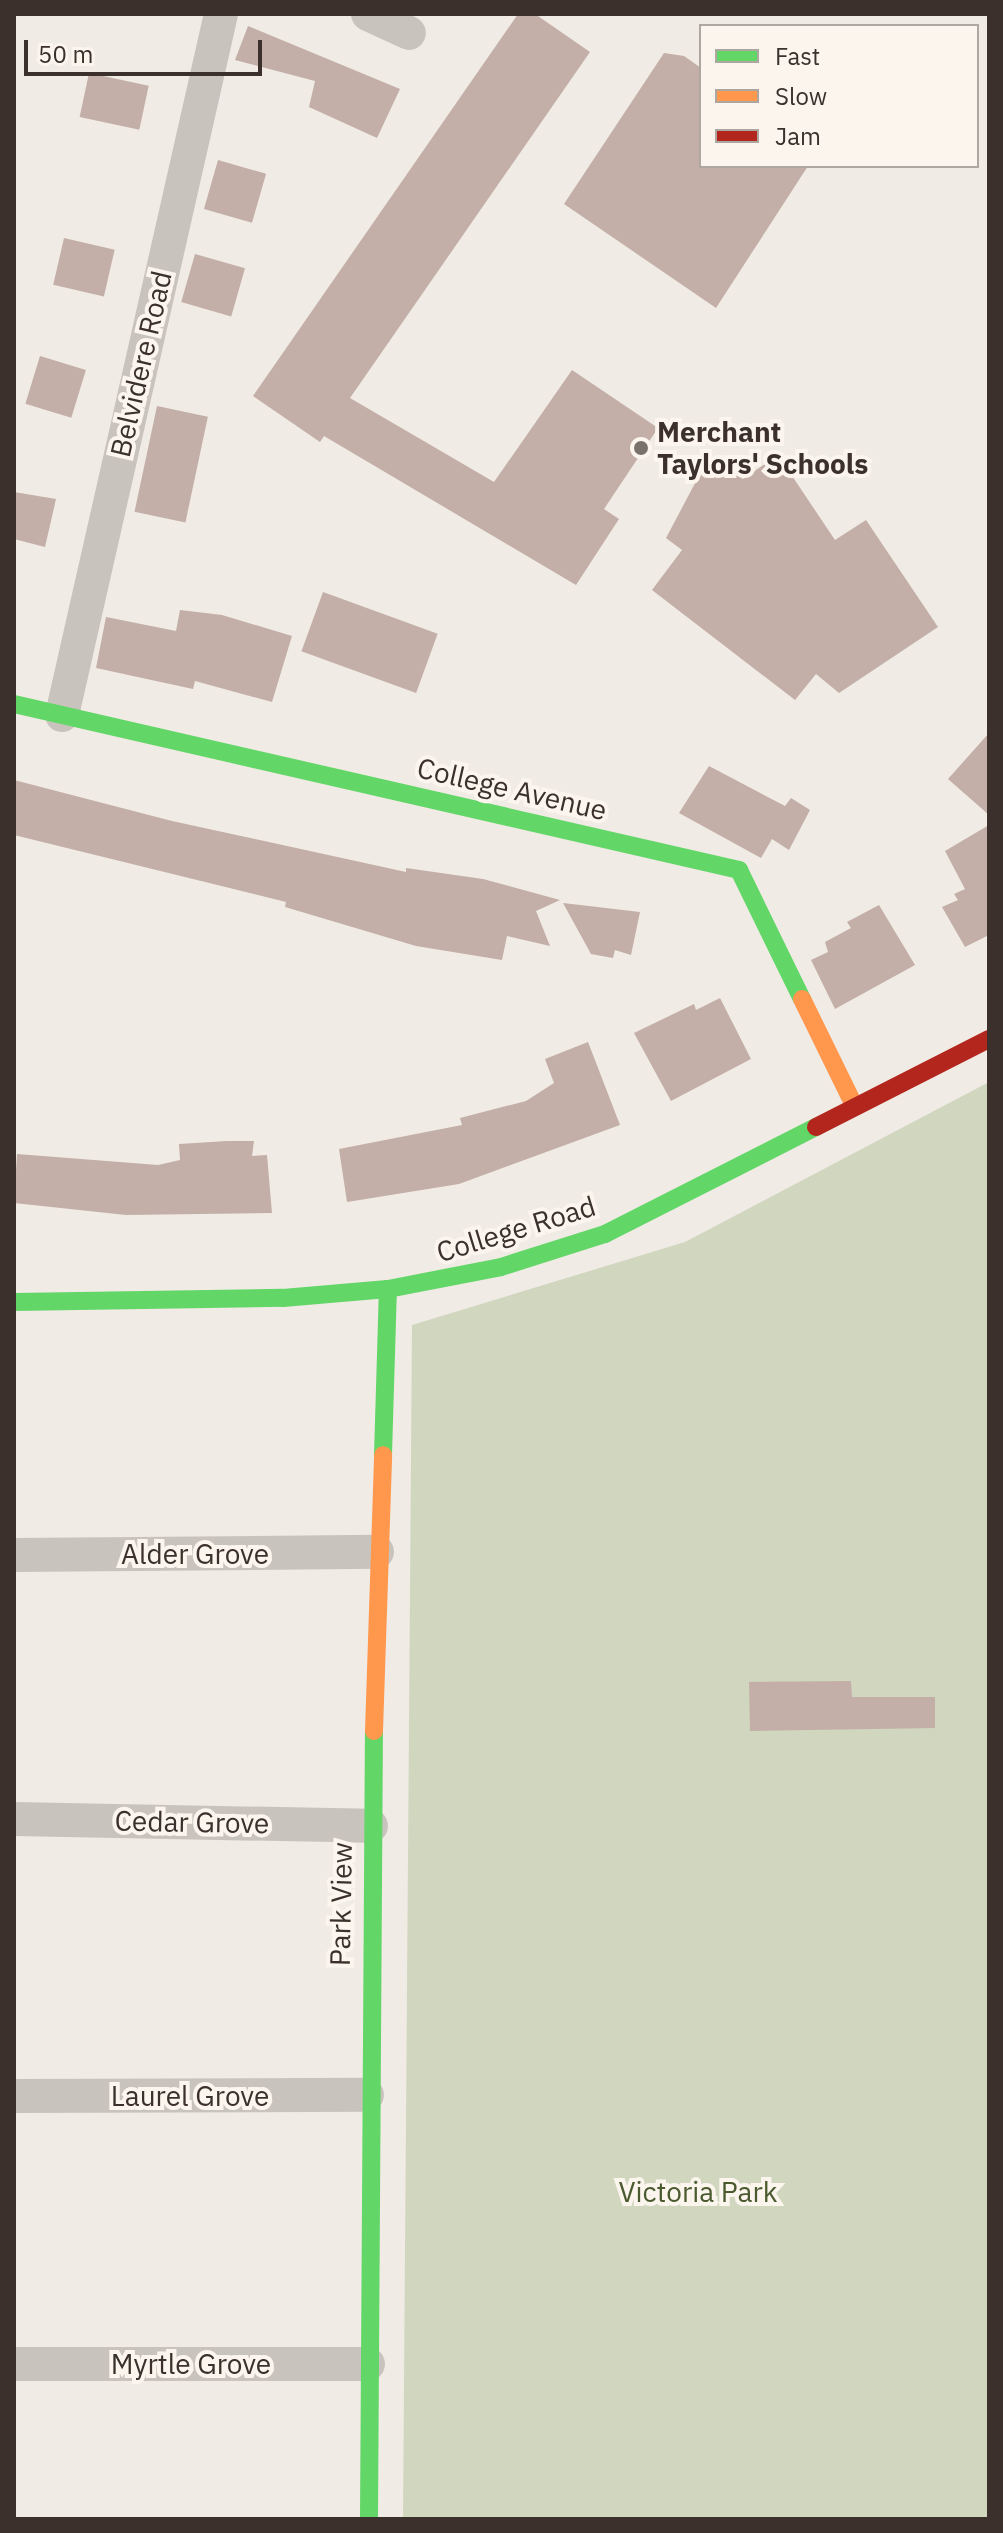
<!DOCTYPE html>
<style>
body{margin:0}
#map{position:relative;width:1003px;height:2533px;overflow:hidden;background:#f0ebe5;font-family:"IBM Plex Sans",sans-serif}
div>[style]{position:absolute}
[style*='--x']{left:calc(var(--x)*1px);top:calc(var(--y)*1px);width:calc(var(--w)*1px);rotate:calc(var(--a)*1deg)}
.green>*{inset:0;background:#d1d6bf}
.building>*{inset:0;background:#c3afa7;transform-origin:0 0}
.street>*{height:34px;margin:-17px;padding:0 17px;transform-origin:17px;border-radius:17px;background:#c9c3be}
.fast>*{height:18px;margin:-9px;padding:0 9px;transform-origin:9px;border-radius:9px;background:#63d668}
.slow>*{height:18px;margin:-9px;padding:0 9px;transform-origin:9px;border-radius:9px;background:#ff974d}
.jam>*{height:18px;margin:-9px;padding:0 9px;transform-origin:9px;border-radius:9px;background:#b3261e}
.dots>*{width:22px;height:22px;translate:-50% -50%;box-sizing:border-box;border:4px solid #fbf5ee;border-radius:50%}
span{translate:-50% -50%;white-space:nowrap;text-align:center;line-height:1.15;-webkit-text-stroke:8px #fbf5ee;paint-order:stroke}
.street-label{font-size:28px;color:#3b302b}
.poi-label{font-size:28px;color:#3b302b;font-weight:700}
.left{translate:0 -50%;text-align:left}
.park-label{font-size:28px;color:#4a5a2e}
.frame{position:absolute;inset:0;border:16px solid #3b302b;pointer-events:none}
.legend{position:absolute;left:699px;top:24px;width:280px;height:144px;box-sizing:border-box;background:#fbf5ee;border:2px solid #aea6a0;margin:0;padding:10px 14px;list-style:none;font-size:24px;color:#3b302b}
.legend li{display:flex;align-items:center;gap:16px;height:40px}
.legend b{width:40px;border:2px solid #aea6a0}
.scale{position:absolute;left:24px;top:40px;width:238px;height:36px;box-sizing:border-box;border:4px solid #3b302b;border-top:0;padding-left:10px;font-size:24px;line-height:28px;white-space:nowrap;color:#3b302b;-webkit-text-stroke:6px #fbf5ee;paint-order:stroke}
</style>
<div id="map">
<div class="green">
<i style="clip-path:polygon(989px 1082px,989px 2519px,403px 2519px,412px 1325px,685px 1242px)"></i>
</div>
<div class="building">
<i style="clip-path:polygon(518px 14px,535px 14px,590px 52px,350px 398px,494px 482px,572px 370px,658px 428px,604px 509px,619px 519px,576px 585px,324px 436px,320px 442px,253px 396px)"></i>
<i style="clip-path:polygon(248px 26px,400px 89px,377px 138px,309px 107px,315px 81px,235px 60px)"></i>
<i style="clip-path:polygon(664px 53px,684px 56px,701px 68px,701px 166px,808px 166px,716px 308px,564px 204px)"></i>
<i style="left:89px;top:73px;width:61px;height:45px;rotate:12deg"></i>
<i style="left:218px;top:160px;width:50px;height:51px;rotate:16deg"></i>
<i style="left:64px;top:238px;width:52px;height:48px;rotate:13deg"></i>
<i style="left:195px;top:254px;width:52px;height:50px;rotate:16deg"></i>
<i style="left:40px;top:356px;width:48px;height:50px;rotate:17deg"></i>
<i style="left:157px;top:406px;width:52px;height:108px;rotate:12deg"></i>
<i style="clip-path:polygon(710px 455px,743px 479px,778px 455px,835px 540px,866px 520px,938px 627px,839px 693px,816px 674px,795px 700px,652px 590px,682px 550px,666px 538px)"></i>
<i style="clip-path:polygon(14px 492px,56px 499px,45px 547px,14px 539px)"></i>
<i style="left:323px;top:592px;width:122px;height:63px;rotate:20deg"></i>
<i style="clip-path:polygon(180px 610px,222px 615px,292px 636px,272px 702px,195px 681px,193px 689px,96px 668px,106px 617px,176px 631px)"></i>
<i style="clip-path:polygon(989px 733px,989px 815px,948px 779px)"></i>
<i style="clip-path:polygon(709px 766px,785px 806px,791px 798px,810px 810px,789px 850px,772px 839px,761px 858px,679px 813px)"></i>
<i style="clip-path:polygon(14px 780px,172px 821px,406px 872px,406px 868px,483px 879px,560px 900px,536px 911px,550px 946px,507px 936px,502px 960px,416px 946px,285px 907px,286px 902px,14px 835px)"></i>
<i style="clip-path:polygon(989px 825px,989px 935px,965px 947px,942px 907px,958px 900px,954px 894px,965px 889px,945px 851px)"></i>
<i style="clip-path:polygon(563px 903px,640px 912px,631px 955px,615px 950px,613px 958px,591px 954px)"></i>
<i style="clip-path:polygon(879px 905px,915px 965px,835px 1009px,811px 960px,828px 952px,825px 942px,851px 928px,847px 922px)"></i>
<i style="clip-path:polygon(720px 998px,751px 1059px,671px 1101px,634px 1033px,694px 1004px,696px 1010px)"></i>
<i style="clip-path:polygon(588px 1042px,620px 1125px,459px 1184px,347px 1202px,339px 1149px,462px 1125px,460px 1118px,526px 1101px,554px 1083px,545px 1059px)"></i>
<i style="clip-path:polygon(227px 1141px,254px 1141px,252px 1156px,267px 1155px,272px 1213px,126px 1215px,14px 1203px,17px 1154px,158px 1165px,180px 1160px,179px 1144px)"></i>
<i style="clip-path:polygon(851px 1681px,852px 1697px,935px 1697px,935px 1728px,750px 1731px,749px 1682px)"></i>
</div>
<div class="street">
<i style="--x:368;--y:14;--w:45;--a:24.9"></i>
<i style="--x:62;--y:715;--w:719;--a:-77.22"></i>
<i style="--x:14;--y:1555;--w:363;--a:-0.5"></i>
<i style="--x:14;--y:1819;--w:357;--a:1.1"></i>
<i style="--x:14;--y:2096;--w:353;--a:-0.2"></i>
<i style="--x:14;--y:2364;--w:354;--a:0"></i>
</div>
<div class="fast">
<i style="--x:14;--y:704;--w:744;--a:12.9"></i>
<i style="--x:739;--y:870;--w:144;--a:64"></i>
<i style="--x:14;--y:1302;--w:269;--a:-0.9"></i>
<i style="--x:283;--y:1298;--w:105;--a:-4.9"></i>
<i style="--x:388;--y:1289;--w:115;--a:-11"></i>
<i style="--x:501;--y:1267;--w:109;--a:-17.6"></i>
<i style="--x:605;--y:1234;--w:237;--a:-26.9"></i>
<i style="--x:383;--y:1455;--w:166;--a:-88.3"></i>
<i style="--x:369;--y:2519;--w:788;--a:-89.64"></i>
</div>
<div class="slow">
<i style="--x:802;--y:999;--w:120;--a:63.9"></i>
<i style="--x:374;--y:1731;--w:276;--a:-88.1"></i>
</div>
<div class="jam">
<i style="--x:816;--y:1127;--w:194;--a:-27"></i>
</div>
<div class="dots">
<i style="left:641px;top:448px;background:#7a716c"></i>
</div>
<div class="street-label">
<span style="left:141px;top:364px;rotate:-77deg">Belvidere Road</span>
<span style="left:512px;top:789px;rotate:13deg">College Avenue</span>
<span style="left:516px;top:1229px;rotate:-17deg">College Road</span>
<span style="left:195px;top:1554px">Alder Grove</span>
<span style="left:192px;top:1822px;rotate:1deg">Cedar Grove</span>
<span style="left:341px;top:1904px;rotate:-89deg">Park View</span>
<span style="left:190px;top:2096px">Laurel Grove</span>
<span style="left:191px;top:2364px">Myrtle Grove</span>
</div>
<div class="poi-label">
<span class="left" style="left:657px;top:448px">Merchant<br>Taylors' Schools</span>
</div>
<div class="park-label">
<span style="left:698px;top:2192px">Victoria Park</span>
</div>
<div class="frame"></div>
<ul class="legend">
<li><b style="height:10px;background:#63d668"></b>Fast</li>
<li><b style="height:10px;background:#ff974d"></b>Slow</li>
<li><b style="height:10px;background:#b3261e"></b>Jam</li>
</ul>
<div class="scale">50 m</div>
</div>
